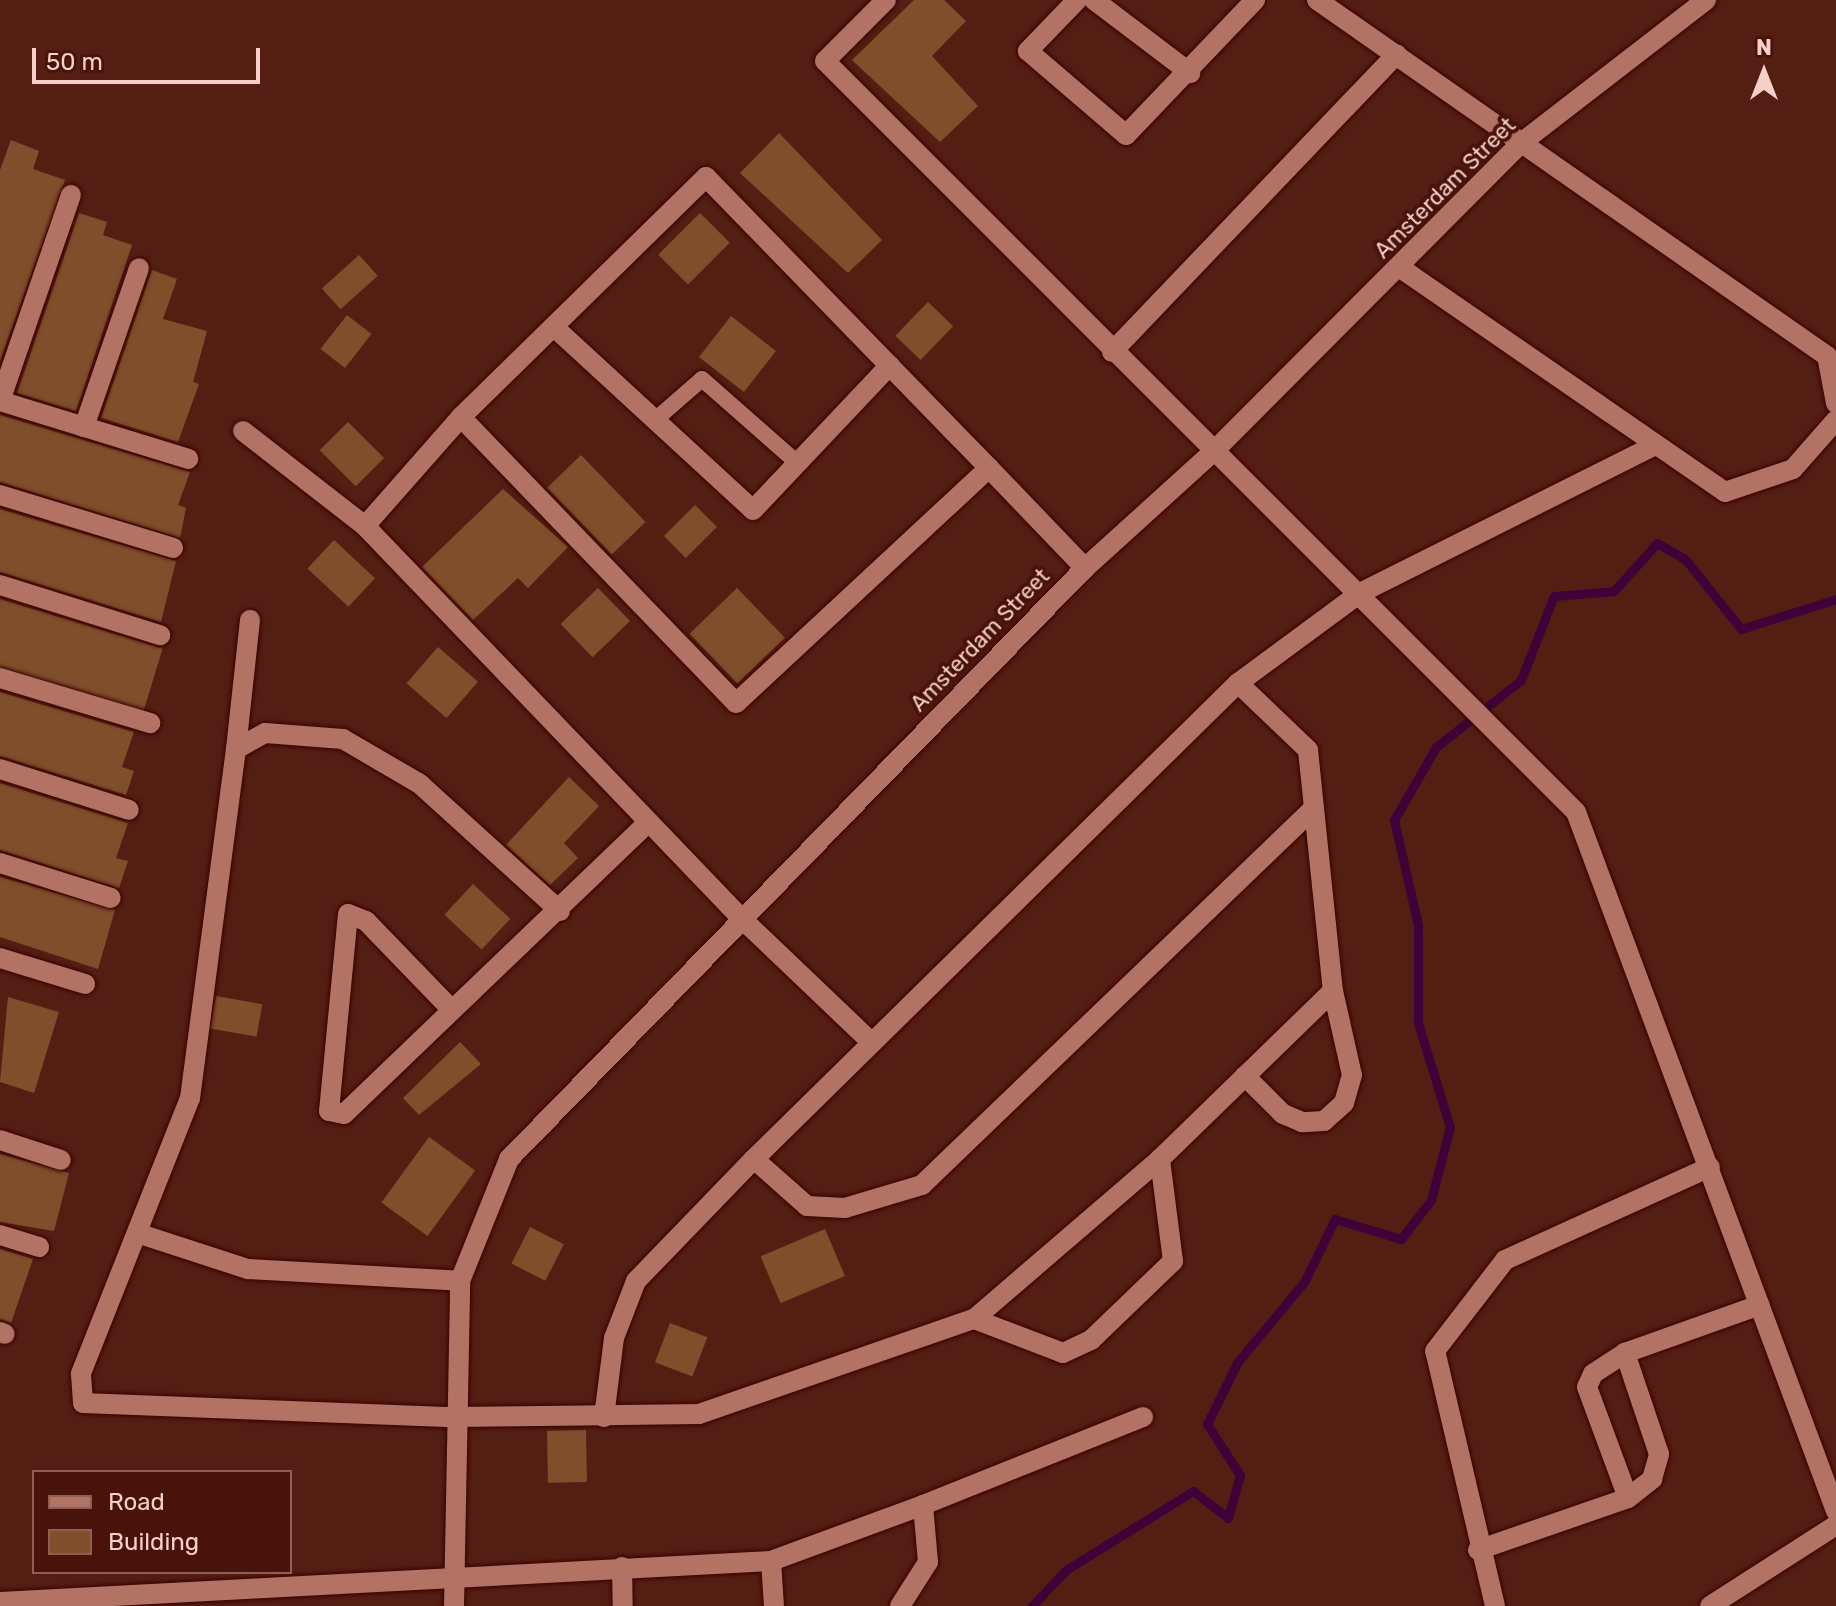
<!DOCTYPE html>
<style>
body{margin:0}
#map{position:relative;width:1836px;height:1606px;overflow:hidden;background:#551e13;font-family:Rubik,sans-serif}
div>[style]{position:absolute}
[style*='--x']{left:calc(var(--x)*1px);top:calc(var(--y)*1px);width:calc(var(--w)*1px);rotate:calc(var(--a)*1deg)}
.stream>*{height:9px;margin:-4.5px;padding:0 4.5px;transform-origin:4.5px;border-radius:4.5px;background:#3e0138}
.building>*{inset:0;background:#814e2b;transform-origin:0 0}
.roads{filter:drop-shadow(0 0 2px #380300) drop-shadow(0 0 2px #380300)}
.service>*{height:16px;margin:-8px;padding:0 8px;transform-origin:8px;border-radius:8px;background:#b27264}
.minor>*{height:20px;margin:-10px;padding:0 10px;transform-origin:10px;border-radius:10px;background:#b27264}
span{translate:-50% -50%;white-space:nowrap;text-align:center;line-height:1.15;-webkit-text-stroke:8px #491309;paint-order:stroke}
.street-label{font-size:22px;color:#f4d0c8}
.legend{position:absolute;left:32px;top:1470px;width:260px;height:104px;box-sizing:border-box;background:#491309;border:2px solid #8d5f55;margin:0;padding:10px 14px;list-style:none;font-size:24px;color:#f4d0c8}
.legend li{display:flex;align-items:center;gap:16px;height:40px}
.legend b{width:40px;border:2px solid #8d5f55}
.north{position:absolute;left:1724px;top:32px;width:80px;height:80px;-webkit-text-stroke:6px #491309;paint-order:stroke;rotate:0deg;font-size:22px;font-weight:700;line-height:32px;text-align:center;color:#f4d0c8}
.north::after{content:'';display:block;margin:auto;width:28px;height:36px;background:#f4d0c8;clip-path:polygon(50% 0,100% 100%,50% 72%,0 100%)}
.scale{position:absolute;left:32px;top:48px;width:228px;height:36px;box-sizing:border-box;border:4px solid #f4d0c8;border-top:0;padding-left:10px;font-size:24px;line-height:28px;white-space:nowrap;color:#f4d0c8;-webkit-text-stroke:6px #491309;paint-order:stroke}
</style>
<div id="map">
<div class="stream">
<i style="--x:1032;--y:1606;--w:50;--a:-46.6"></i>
<i style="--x:1066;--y:1570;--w:150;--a:-31.9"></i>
<i style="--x:1193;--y:1491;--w:44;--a:37.6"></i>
<i style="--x:1228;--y:1518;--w:45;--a:-74.4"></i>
<i style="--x:1240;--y:1475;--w:61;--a:-122.9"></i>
<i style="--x:1207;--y:1424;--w:68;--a:-63.8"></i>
<i style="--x:1237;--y:1363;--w:105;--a:-50.4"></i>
<i style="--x:1304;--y:1282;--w:70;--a:-63.8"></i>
<i style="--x:1335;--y:1219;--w:69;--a:16.9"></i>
<i style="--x:1401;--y:1239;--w:49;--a:-52.4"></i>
<i style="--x:1431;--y:1200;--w:75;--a:-75.4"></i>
<i style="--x:1450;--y:1127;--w:109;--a:-107.1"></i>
<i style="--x:1418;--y:1023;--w:98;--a:-90"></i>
<i style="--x:1418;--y:925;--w:108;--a:-102.9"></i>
<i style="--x:1394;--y:820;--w:84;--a:-60.1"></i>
<i style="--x:1436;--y:747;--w:108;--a:-38.2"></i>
<i style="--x:1521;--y:680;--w:90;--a:-68.6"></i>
<i style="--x:1554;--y:596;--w:60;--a:-4.8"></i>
<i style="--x:1614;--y:591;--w:64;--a:-48.1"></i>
<i style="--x:1657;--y:543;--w:32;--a:30"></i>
<i style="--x:1685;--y:559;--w:90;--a:51.3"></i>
<i style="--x:1741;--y:629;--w:100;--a:-17.5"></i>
</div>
<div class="building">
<i style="clip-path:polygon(914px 0,944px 0,966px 21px,932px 56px,978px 106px,940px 142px,852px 60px)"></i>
<i style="clip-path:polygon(779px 133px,882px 240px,848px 273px,740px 173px)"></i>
<i style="clip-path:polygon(11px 140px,39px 151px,33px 169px,65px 180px,0 361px,0 170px)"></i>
<i style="clip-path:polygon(79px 213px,107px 222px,103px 235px,132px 245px,76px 411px,17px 393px)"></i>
<i style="left:700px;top:213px;width:42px;height:59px;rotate:45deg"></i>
<i style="left:359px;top:255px;width:28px;height:50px;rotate:48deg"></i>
<i style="clip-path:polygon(152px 270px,177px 279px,163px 319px,207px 331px,193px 382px,199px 384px,178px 442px,101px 418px)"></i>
<i style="left:928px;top:302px;width:35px;height:47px;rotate:44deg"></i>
<i style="left:347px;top:315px;width:31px;height:43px;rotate:38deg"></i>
<i style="left:731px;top:316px;width:57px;height:52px;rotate:38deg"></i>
<i style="clip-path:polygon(0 415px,190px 472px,178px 505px,186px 508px,180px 538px,0 482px)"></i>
<i style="left:348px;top:422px;width:51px;height:40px;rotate:45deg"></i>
<i style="left:581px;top:455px;width:93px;height:47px;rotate:46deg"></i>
<i style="clip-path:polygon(503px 489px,568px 547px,528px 588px,518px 578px,473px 620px,422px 567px)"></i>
<i style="left:695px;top:505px;width:31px;height:44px;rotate:45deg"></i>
<i style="clip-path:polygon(0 509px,176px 561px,161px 622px,0 572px)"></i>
<i style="left:334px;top:540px;width:56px;height:39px;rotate:43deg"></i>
<i style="left:598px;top:588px;width:46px;height:52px;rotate:46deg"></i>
<i style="left:737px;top:588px;width:69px;height:66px;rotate:46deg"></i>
<i style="left:0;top:599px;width:170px;height:66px;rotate:17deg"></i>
<i style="left:438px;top:647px;width:53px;height:48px;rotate:41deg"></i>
<i style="clip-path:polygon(0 692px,134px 732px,122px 767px,134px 771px,126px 795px,0 756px)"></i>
<i style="clip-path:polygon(569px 777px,599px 806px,564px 843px,578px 858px,550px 885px,506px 845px)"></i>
<i style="clip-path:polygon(0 783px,128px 823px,116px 858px,128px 861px,119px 888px,0 850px)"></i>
<i style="clip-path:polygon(0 877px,115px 910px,98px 969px,0 937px)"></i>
<i style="left:473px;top:884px;width:51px;height:42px;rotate:43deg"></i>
<i style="left:216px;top:996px;width:47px;height:33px;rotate:10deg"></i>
<i style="clip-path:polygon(8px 997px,59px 1012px,34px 1093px,0 1082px)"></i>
<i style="clip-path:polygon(460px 1042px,481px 1064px,419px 1115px,403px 1098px)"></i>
<i style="left:429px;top:1137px;width:57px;height:81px;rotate:36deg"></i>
<i style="clip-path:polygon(0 1154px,69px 1173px,54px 1231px,0 1222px)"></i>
<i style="left:530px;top:1227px;width:38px;height:41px;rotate:27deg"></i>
<i style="left:825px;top:1229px;width:51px;height:70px;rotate:67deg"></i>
<i style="clip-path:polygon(0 1249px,33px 1259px,11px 1323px,0 1319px)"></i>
<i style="left:670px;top:1323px;width:40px;height:42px;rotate:21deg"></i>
<i style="left:586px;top:1430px;width:52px;height:39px;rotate:89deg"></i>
</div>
<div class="roads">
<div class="service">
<i style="--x:655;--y:420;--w:62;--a:-41.1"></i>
<i style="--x:702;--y:379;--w:123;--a:41.4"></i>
</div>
<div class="minor">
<i style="--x:886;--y:0;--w:86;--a:135"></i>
<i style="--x:825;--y:61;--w:1062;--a:45"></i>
<i style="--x:1576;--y:812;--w:746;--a:69.6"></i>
<i style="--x:1077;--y:0;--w:71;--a:133.9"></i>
<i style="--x:1028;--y:51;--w:129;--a:40.6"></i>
<i style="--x:1126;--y:135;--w:187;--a:-46.3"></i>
<i style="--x:1094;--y:0;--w:121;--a:37.2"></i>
<i style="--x:1317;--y:0;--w:622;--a:34.92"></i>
<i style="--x:1827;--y:356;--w:48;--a:79.2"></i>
<i style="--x:1399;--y:267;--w:396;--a:34.6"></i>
<i style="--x:1725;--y:492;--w:72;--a:-18.7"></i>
<i style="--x:1793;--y:469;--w:65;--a:-48.7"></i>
<i style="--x:554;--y:327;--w:270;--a:42.6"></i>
<i style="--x:753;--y:510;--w:199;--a:-46.6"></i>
<i style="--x:1112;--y:352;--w:412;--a:-46.3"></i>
<i style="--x:0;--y:401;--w:218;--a:-71"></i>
<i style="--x:0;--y:401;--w:197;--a:17.1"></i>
<i style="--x:84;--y:427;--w:168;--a:-70.9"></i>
<i style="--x:243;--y:431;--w:155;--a:37.9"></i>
<i style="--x:365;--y:526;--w:543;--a:46.19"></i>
<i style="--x:741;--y:918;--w:178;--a:43.6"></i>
<i style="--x:989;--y:468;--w:139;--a:46.2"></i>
<i style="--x:0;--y:495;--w:181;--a:17"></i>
<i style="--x:365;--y:526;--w:145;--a:-48.6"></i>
<i style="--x:461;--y:417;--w:343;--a:-44.4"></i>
<i style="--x:706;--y:177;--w:406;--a:45.8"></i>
<i style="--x:989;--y:468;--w:345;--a:137.1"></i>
<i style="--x:736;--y:703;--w:397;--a:-133.9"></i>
<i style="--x:0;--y:585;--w:168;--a:17.4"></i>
<i style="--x:0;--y:678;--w:157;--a:16.7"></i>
<i style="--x:1238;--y:683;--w:97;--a:43.7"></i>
<i style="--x:1308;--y:750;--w:242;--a:84.1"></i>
<i style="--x:1333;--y:991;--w:86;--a:77.3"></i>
<i style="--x:1352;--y:1075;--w:29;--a:106"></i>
<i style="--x:1344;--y:1103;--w:27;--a:138"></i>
<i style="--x:1324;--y:1121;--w:22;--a:177"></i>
<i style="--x:1302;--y:1122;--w:21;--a:-157"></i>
<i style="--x:1283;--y:1114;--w:54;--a:-135"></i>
<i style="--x:236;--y:749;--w:130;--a:-83.8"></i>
<i style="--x:0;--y:769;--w:135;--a:17.6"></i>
<i style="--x:1314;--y:808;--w:544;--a:136.12"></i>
<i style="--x:922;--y:1185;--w:80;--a:163.4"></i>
<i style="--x:845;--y:1208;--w:38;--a:-177"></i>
<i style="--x:807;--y:1206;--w:71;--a:-138.4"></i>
<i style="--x:754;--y:1159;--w:679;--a:-44.52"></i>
<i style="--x:1238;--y:683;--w:152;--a:-36.4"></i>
<i style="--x:1360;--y:593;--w:328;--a:-26.6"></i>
<i style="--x:0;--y:863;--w:116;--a:17.5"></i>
<i style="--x:560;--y:911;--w:189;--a:-137.8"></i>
<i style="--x:420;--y:784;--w:89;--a:-149.7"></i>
<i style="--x:343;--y:739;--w:78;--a:-175.6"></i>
<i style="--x:265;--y:733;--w:33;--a:151"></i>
<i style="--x:236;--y:749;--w:352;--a:97.5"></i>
<i style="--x:190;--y:1098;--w:297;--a:111.6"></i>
<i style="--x:81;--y:1374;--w:29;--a:86"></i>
<i style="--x:83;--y:1403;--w:370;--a:2.2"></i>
<i style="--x:453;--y:1417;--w:246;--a:-0.7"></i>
<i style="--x:699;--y:1414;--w:291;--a:-19.1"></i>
<i style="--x:974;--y:1319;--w:245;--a:-40.7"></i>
<i style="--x:1160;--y:1159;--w:241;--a:-44.2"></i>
<i style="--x:0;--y:958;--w:89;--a:17"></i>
<i style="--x:451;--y:1009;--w:122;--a:-134"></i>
<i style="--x:366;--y:921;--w:19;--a:-159"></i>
<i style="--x:348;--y:914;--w:198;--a:95.5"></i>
<i style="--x:329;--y:1111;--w:15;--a:11"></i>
<i style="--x:344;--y:1114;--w:422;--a:-43.8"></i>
<i style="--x:0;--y:1140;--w:64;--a:18.2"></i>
<i style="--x:140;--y:1234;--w:114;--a:18"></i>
<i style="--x:248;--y:1269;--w:212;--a:3.2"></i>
<i style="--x:0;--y:1235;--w:41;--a:17.1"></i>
<i style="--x:974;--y:1319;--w:95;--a:20.9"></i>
<i style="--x:1063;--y:1353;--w:31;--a:-25"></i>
<i style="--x:1091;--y:1340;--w:114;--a:-43.9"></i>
<i style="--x:1173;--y:1261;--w:103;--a:-97.3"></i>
<i style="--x:0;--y:1332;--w:5;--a:22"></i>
<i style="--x:1625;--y:1353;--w:38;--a:147"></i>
<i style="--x:1593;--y:1374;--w:14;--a:115"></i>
<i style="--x:1587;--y:1387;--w:118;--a:69.7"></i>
<i style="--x:604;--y:1417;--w:80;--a:-82.8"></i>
<i style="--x:614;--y:1338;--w:61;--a:-68.9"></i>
<i style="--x:636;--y:1281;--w:170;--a:-46"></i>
<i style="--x:923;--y:1505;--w:237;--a:-21.8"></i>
<i style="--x:1478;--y:1550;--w:159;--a:-19.1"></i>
<i style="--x:1628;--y:1498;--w:31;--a:-38"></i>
<i style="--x:1652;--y:1479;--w:26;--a:-74"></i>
<i style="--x:1659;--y:1454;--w:107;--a:-108.6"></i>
<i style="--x:1625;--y:1353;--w:143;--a:-19.6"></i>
<i style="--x:771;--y:1561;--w:45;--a:86.2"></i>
<i style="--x:622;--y:1567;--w:39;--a:89"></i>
<i style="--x:0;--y:1602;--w:772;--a:-3.04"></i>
<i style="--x:771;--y:1561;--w:162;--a:-20.2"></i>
<i style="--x:923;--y:1505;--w:57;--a:85"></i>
<i style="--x:928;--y:1562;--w:52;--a:122.5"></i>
<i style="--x:454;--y:1606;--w:325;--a:-88.9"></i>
<i style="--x:460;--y:1281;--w:131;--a:-68.1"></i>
<i style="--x:509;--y:1159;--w:825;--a:-45.74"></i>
<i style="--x:1085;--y:568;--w:173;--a:-42.2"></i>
<i style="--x:1213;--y:452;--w:436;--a:-45.1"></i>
<i style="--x:1521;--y:143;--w:234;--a:-37.7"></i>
<i style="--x:1495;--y:1606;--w:262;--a:-103.2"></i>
<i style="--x:1435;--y:1351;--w:115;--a:-52.4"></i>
<i style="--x:1505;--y:1260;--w:225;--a:-24.4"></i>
<i style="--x:1710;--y:1606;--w:150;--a:-32.7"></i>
</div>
</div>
<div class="street-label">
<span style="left:1445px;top:188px;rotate:-45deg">Amsterdam Street</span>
<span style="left:980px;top:640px;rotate:-46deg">Amsterdam Street</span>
</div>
<ul class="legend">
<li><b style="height:10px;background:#b27264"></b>Road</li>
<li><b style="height:22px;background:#814e2b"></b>Building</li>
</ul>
<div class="north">N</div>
<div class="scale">50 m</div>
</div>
